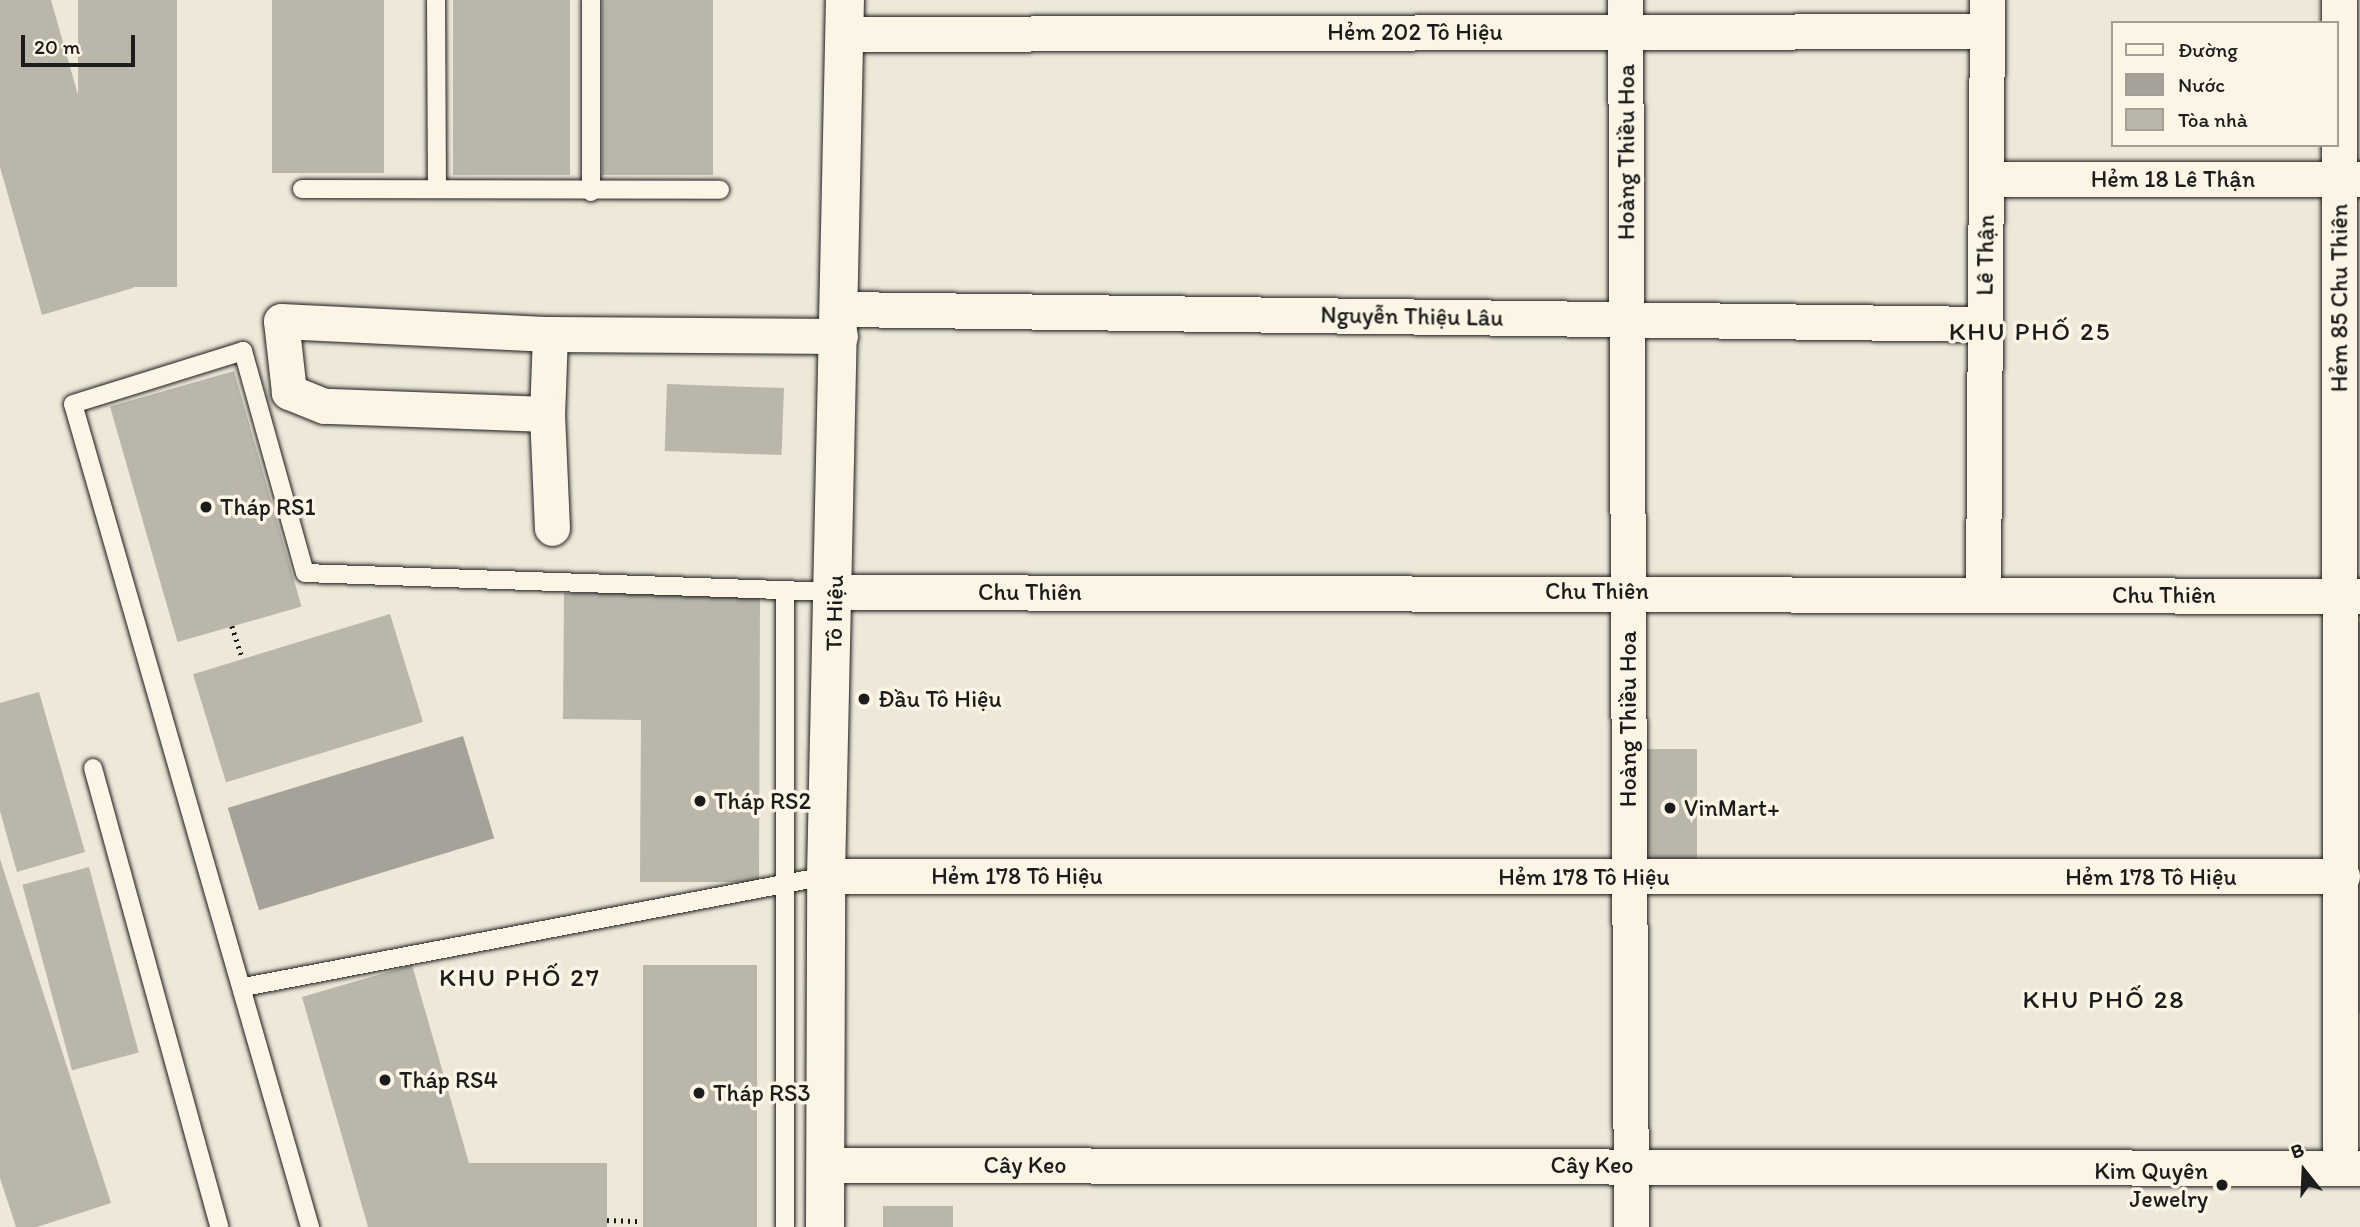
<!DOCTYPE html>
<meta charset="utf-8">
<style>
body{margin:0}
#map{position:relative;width:2360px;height:1227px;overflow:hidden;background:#eee8d9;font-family:Itim,sans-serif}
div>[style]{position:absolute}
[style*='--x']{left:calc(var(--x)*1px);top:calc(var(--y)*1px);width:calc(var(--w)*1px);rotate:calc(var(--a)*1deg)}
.water>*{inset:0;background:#a7a299;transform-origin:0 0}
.building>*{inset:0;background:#bab6aa;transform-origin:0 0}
.path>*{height:4.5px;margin-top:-2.25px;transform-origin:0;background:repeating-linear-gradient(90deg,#1c1c1c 0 2px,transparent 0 7px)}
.roads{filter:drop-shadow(0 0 2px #1c1c1c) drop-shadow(0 0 2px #1c1c1c)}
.lane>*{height:18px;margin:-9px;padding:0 9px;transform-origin:9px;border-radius:9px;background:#fcf5e5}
.street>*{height:35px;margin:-17.5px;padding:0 17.5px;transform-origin:17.5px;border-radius:17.5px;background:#fcf5e5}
.secondary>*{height:38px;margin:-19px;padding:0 19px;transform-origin:19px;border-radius:19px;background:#fcf5e5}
.dots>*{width:19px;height:19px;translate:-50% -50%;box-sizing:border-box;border:4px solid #fcf5e5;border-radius:50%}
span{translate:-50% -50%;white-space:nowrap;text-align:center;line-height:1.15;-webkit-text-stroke:7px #fcf5e5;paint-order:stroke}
.street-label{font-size:24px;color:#1c1c1c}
.poi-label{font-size:24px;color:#1c1c1c}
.left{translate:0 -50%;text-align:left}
.right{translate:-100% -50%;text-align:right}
.neighbourhood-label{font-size:26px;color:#1c1c1c;letter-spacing:2px}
.legend{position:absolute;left:2111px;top:21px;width:228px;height:126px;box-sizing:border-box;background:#fcf5e5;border:2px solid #a29e95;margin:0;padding:9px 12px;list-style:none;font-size:21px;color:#1c1c1c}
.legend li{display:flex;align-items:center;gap:14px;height:35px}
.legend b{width:35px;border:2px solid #a29e95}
.north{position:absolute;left:2269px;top:1136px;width:70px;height:70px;-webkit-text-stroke:5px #fcf5e5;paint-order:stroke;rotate:342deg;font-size:19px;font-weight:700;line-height:28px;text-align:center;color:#1c1c1c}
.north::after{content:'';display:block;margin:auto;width:24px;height:32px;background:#1c1c1c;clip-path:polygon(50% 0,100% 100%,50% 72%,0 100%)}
.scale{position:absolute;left:21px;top:35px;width:114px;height:32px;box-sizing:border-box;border:4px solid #1c1c1c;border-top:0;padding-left:9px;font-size:21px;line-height:24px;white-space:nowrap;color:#1c1c1c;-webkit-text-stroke:5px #fcf5e5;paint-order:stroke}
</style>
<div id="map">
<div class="water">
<i style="left:463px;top:736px;width:107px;height:246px;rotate:73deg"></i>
</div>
<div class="building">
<i style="clip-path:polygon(0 0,51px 0,133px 288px,42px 315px,0 167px)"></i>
<i style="left:78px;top:0;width:99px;height:287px"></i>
<i style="left:272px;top:0;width:112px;height:173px"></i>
<i style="left:453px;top:0;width:117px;height:175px"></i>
<i style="left:602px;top:0;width:111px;height:175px"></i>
<i style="left:234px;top:371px;width:245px;height:129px;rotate:74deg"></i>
<i style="left:667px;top:384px;width:117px;height:67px;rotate:2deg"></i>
<i style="clip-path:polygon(564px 593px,760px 593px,759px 882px,640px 882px,641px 720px,563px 719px)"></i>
<i style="left:390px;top:614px;width:113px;height:206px;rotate:73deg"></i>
<i style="clip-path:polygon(2360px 622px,2360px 1013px,2358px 1013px,2350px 623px)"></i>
<i style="clip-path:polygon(39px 692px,85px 852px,17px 872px,0 811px,0 703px)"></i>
<i style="left:1645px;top:749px;width:52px;height:118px"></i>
<i style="clip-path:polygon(0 859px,111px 1203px,37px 1227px,16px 1227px,0 1178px)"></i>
<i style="left:89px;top:867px;width:192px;height:69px;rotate:75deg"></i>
<i style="clip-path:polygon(412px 965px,469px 1163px,607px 1163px,607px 1227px,368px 1227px,302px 997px)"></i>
<i style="left:643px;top:965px;width:114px;height:262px"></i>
<i style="left:953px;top:1206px;width:21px;height:70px;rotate:90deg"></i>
</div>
<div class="path">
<i style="--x:232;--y:626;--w:33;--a:72"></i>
<i style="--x:607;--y:1220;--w:34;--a:2"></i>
</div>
<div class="roads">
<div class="lane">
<i style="--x:436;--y:0;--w:189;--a:89.7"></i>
<i style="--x:302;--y:189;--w:418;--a:0.1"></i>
<i style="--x:591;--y:192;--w:192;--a:-90"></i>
<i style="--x:93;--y:768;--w:476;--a:74.6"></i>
<i style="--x:244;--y:987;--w:592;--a:-10.8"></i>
<i style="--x:310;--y:1227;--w:856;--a:-106.06"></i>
<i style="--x:73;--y:404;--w:178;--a:-17.3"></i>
<i style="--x:243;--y:351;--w:230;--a:74.4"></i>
<i style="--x:305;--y:573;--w:530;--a:2.05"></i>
<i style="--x:785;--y:1227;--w:637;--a:-90"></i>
</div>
<div class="street">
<i style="--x:1625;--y:0;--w:1227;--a:89.72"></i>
<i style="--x:2339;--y:0;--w:1168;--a:89.95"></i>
<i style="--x:844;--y:34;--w:1143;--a:-0.15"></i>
<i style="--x:1986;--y:179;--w:374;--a:0"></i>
<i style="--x:840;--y:309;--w:1144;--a:0.75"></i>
<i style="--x:550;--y:334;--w:80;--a:92.1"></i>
<i style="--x:547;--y:414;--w:223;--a:-177.9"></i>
<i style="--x:324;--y:406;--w:38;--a:-158"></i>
<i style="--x:289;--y:392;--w:71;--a:-96.4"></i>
<i style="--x:281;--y:321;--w:269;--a:2.8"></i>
<i style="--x:550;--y:334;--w:290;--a:0.4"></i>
<i style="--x:547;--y:414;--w:114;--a:87.5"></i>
<i style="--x:835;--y:592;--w:1525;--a:0.15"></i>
<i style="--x:1983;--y:594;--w:594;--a:-89.61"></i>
<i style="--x:826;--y:876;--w:1516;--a:0"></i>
<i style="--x:824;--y:1165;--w:1536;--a:0.11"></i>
</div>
<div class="secondary">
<i style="--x:825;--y:1227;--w:351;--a:-89.8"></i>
<i style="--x:826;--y:876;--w:876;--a:-88.76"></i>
</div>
</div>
<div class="dots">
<i style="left:206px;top:507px;background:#1c1c1c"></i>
<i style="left:864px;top:699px;background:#1c1c1c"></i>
<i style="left:700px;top:801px;background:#1c1c1c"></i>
<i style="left:1670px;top:808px;background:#1c1c1c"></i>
<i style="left:385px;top:1080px;background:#1c1c1c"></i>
<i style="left:699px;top:1093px;background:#1c1c1c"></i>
<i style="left:2222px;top:1185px;background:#1c1c1c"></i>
</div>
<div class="street-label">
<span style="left:1415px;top:32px">Hẻm 202 Tô Hiệu</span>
<span style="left:1626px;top:152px;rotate:-90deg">Hoàng Thiều Hoa</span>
<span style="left:2173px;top:179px">Hẻm 18 Lê Thận</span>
<span style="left:1985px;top:255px;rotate:-89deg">Lê Thận</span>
<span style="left:2339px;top:298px;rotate:-90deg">Hẻm 85 Chu Thiên</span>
<span style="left:1412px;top:316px;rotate:1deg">Nguyễn Thiệu Lâu</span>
<span style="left:1597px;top:591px">Chu Thiên</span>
<span style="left:1030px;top:592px">Chu Thiên</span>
<span style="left:2164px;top:595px">Chu Thiên</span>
<span style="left:834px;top:613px;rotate:-89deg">Tô Hiệu</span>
<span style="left:1628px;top:719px;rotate:-90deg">Hoàng Thiều Hoa</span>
<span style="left:1017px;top:876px">Hẻm 178 Tô Hiệu</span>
<span style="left:1584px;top:877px">Hẻm 178 Tô Hiệu</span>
<span style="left:2151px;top:877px">Hẻm 178 Tô Hiệu</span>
<span style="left:1025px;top:1165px">Cây Keo</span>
<span style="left:1592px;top:1165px">Cây Keo</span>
</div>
<div class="poi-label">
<span class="left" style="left:220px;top:507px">Tháp RS1</span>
<span class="left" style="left:878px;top:699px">Đầu Tô Hiệu</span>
<span class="left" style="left:714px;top:801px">Tháp RS2</span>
<span class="left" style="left:1684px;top:808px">VinMart+</span>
<span class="left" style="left:399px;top:1080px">Tháp RS4</span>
<span class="left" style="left:713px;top:1093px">Tháp RS3</span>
<span class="right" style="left:2208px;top:1185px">Kim Quyên<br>Jewelry</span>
</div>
<div class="neighbourhood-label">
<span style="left:2030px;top:332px">KHU PHỐ 25</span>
<span style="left:520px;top:978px">KHU PHỐ 27</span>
<span style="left:2104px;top:1000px">KHU PHỐ 28</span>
</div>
<ul class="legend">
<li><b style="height:9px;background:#fcf5e5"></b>Đường</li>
<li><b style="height:19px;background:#a7a299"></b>Nước</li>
<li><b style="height:19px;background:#bab6aa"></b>Tòa nhà</li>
</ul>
<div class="north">B</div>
<div class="scale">20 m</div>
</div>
